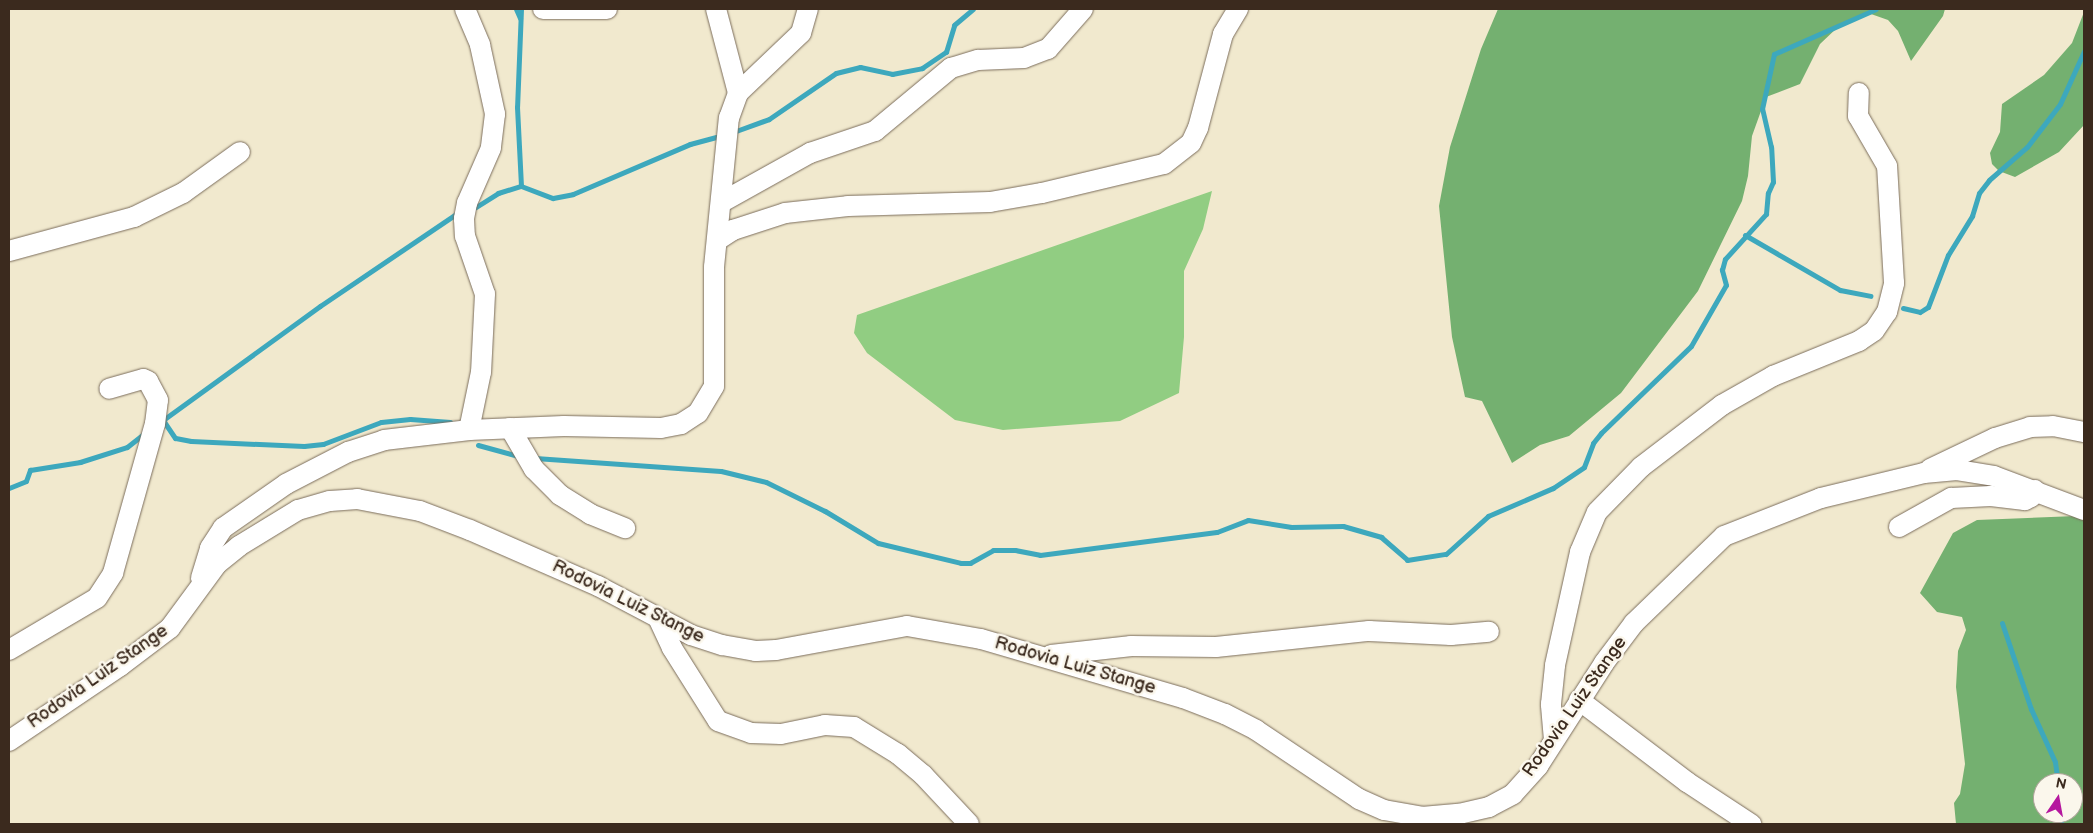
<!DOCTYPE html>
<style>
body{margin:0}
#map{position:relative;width:2093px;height:833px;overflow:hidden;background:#f1e9ce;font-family:"Balsamiq Sans",sans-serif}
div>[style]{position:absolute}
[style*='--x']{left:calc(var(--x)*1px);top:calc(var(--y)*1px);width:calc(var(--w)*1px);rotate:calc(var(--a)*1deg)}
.green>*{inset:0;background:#91cd82}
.forest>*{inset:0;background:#74b070}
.stream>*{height:5px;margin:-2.5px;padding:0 2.5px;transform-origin:2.5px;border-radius:2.5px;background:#3da8bd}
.roads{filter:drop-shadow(0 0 1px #7b6d5c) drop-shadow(0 0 1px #7b6d5c)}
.minor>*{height:20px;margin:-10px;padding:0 10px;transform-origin:10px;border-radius:10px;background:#fff}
span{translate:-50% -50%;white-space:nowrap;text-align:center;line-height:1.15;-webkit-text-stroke:5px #fbf7ec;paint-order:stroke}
.street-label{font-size:18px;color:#3b2a1e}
.frame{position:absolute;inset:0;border:10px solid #3b2a1e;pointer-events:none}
.north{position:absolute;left:2033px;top:773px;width:50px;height:50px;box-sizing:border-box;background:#fbf7ec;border:1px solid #aea59a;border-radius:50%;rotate:12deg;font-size:14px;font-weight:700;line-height:20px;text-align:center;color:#3b2a1e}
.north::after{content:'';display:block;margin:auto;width:18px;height:22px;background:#b5179e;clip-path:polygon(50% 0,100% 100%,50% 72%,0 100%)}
</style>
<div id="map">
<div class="green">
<i style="clip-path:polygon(1212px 191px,1203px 229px,1184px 271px,1184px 337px,1179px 393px,1120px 421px,1003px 430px,955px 420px,867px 353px,854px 333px,857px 315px)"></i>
</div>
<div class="forest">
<i style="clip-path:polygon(1498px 9px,1945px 9px,1943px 16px,1911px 61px,1898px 31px,1888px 20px,1871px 14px,1839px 26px,1820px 44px,1800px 84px,1766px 97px,1752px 136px,1748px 176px,1742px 201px,1698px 291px,1621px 393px,1569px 436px,1540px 445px,1512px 463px,1482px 401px,1465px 397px,1452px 337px,1439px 206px,1450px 147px,1481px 49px)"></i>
<i style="clip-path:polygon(2084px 12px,2084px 125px,2059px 152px,2015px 177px,1999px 171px,1992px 164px,1990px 153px,2000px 132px,2002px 104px,2044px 75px,2072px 43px)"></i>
<i style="clip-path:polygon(evenodd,2076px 516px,2084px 520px,2084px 824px,1956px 824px,1954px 803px,1960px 794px,1965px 764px,1956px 687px,1958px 651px,1966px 630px,1962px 617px,1937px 612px,1920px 593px,1953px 533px,1977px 520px,2076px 516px,2043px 783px,2073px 783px,2073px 813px,2043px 813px,2043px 783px)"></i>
</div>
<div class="stream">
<i style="--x:516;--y:9;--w:10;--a:66"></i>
<i style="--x:521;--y:9;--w:98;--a:92.3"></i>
<i style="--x:517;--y:107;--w:79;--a:87.1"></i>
<i style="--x:736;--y:131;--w:35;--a:-20"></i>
<i style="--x:769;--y:119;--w:81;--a:-34.5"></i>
<i style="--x:836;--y:73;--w:25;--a:-14"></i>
<i style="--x:860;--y:67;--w:33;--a:12"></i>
<i style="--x:892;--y:74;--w:31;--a:-11"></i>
<i style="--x:922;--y:68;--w:29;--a:-34"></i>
<i style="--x:946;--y:52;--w:28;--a:-73"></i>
<i style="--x:954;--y:25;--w:25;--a:-40"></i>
<i style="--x:476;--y:207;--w:26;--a:-32"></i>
<i style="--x:498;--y:193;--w:24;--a:-17"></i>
<i style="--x:521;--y:186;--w:34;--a:21"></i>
<i style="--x:553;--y:198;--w:20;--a:-11"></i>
<i style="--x:573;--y:194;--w:127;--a:-23.1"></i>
<i style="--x:690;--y:144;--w:27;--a:-15"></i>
<i style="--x:1745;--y:235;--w:110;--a:30.1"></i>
<i style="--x:1840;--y:290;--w:31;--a:11"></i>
<i style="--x:1903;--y:308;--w:17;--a:13"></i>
<i style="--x:1920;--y:312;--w:9;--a:-32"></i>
<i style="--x:1928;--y:307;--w:56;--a:-69"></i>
<i style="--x:1948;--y:255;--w:46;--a:-58.4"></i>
<i style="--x:1972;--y:216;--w:24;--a:-73"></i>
<i style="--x:1979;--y:193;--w:16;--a:-52"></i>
<i style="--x:1989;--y:180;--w:50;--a:-41"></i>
<i style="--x:2027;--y:147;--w:54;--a:-52.5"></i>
<i style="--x:2060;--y:104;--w:58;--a:-65.6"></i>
<i style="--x:450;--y:422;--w:40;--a:-175.7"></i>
<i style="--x:410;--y:419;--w:29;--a:174"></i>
<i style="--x:381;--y:422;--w:62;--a:159.2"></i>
<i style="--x:323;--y:444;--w:19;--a:174"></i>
<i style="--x:304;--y:446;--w:113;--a:-177.5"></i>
<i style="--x:191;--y:441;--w:16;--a:-169"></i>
<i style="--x:175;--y:438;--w:22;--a:-124"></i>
<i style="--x:163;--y:420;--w:194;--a:-36"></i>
<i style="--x:320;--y:306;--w:164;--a:-34.1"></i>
<i style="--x:478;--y:445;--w:41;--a:15.4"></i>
<i style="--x:535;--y:458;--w:186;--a:4"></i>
<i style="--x:721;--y:471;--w:46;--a:13.7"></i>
<i style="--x:766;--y:482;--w:66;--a:26.2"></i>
<i style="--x:825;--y:511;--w:62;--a:31.1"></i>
<i style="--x:878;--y:543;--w:85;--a:13.5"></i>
<i style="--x:961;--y:563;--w:9;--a:0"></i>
<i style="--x:970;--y:563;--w:26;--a:-29"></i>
<i style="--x:993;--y:550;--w:22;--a:0"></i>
<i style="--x:1015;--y:550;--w:25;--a:11"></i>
<i style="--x:1040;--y:555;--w:178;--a:-7.4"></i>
<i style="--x:1217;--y:532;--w:33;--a:-21"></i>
<i style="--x:1248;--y:520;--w:44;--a:9.2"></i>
<i style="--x:1291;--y:527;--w:52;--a:-1.1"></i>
<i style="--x:1343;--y:526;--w:40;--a:16"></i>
<i style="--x:1381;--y:537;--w:35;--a:41"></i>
<i style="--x:1407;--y:560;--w:39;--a:-9"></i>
<i style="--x:1446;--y:554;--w:57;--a:-42.1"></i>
<i style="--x:1488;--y:516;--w:71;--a:-23.3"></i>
<i style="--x:1553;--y:488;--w:37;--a:-34"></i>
<i style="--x:1584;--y:467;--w:26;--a:-69"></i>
<i style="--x:1593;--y:443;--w:13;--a:-51"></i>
<i style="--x:1601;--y:433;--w:125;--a:-44"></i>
<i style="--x:1691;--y:346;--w:70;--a:-60.2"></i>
<i style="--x:1726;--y:285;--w:16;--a:-105"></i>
<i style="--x:1722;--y:270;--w:11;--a:-75"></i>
<i style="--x:1725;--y:259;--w:61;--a:-47.7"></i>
<i style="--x:1766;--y:214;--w:21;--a:-85"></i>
<i style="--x:1768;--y:193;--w:12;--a:-66"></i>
<i style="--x:1773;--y:182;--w:35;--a:-93"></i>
<i style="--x:1771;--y:147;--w:39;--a:-103"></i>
<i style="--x:1762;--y:109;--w:56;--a:-77.7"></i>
<i style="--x:1774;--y:54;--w:111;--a:-23.8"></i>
<i style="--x:9;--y:488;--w:18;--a:-22"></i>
<i style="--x:26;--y:481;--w:12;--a:-70"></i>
<i style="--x:30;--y:470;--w:51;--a:-9.1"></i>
<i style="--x:80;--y:462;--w:49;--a:-17.7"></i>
<i style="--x:127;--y:447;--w:23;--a:-38"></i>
<i style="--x:2002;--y:623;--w:91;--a:71.4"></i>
<i style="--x:2031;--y:709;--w:58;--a:65.6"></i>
<i style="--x:2055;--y:762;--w:21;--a:82"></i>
<i style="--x:2061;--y:813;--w:11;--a:90"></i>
</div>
<div class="roads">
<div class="minor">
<i style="--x:465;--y:9;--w:39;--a:67"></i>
<i style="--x:480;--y:45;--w:71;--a:77.7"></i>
<i style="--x:495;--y:114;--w:34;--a:97"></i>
<i style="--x:491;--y:148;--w:60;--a:113.6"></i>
<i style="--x:467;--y:203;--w:16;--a:101"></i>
<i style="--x:464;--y:219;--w:17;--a:87"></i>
<i style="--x:465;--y:236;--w:61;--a:71"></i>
<i style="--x:485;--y:294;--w:78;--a:92.9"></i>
<i style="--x:481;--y:372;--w:59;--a:101.7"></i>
<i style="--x:543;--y:9;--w:64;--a:0"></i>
<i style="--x:716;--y:9;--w:87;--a:75.3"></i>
<i style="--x:722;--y:202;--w:101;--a:-29.1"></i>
<i style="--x:810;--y:153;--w:69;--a:-18.7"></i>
<i style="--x:875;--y:131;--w:99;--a:-39.7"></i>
<i style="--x:951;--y:68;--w:28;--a:-17"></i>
<i style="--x:978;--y:60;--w:46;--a:-2.5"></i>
<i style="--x:1024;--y:58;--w:26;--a:-21"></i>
<i style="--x:1048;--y:49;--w:53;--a:-48.8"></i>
<i style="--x:719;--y:239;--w:17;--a:-33"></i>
<i style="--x:733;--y:230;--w:55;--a:-18.1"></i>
<i style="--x:785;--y:213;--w:63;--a:-6.3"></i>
<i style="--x:848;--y:206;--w:142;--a:-1.6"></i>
<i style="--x:990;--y:202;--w:53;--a:-9.8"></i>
<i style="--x:1042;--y:193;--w:125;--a:-13.4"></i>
<i style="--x:1164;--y:164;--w:34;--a:-38"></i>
<i style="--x:1191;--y:143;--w:17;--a:-65"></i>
<i style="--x:1198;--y:128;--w:97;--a:-75.1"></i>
<i style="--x:1223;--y:34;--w:29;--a:-59"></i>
<i style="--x:9;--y:251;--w:130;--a:-15.2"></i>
<i style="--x:134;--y:217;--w:55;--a:-26.1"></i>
<i style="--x:183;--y:193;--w:70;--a:-35.7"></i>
<i style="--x:510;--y:428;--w:48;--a:59.7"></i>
<i style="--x:534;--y:469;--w:37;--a:45"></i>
<i style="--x:560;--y:495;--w:36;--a:32"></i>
<i style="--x:590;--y:514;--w:38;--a:22"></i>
<i style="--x:1930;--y:469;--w:72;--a:-25.5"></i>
<i style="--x:1995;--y:438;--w:37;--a:-17"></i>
<i style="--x:2030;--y:427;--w:23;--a:-2"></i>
<i style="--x:2053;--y:426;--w:32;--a:11"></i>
<i style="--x:1899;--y:527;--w:60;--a:-29.1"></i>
<i style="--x:1951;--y:498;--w:40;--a:-2.9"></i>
<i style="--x:1991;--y:496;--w:34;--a:7"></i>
<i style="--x:2025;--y:500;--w:7;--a:-27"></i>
<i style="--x:2031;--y:497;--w:8;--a:-60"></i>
<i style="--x:201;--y:578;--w:31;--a:-73"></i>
<i style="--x:210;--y:548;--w:24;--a:-57"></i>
<i style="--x:223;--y:528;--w:77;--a:-34.9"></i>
<i style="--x:286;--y:484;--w:70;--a:-27.3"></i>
<i style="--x:348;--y:452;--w:38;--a:-18"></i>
<i style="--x:384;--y:440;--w:86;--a:-6.7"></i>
<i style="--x:469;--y:430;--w:95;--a:-2.4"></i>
<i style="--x:564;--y:426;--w:97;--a:1.2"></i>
<i style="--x:661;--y:428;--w:20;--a:-11"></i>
<i style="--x:681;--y:424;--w:20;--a:-33"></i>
<i style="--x:698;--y:413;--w:31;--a:-59"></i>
<i style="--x:714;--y:386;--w:119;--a:-90"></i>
<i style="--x:714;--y:267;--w:150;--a:-84.3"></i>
<i style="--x:729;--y:118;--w:27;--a:-70"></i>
<i style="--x:738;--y:93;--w:87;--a:-43.6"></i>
<i style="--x:801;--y:33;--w:25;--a:-74"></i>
<i style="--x:659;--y:620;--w:31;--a:65"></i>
<i style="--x:672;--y:648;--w:86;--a:57.8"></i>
<i style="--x:718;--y:721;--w:35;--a:20"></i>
<i style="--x:751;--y:733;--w:30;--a:2"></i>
<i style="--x:781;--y:734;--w:45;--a:-11.6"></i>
<i style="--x:825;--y:725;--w:29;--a:4"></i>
<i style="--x:854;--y:727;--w:52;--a:31.5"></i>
<i style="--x:898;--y:754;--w:33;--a:40"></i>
<i style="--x:923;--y:775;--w:67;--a:46.8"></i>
<i style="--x:9;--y:650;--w:102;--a:-30.6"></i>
<i style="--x:97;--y:598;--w:30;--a:-57"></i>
<i style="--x:113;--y:573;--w:155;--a:-74.3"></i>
<i style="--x:155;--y:424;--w:24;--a:-83"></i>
<i style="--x:158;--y:400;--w:21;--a:-118"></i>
<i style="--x:148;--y:381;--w:5;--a:-158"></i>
<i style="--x:143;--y:379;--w:35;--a:164"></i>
<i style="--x:1051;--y:655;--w:81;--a:-6.4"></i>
<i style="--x:1131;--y:646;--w:85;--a:0.7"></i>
<i style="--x:1216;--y:647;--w:154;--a:-6"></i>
<i style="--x:1369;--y:631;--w:82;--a:2.8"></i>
<i style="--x:1451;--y:635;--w:38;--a:-5"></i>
<i style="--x:1579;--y:700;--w:136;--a:37.2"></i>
<i style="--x:1687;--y:782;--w:77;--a:33.3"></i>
<i style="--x:1554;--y:740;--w:36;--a:-95"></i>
<i style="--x:1551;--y:704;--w:39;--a:-84"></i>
<i style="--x:1555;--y:665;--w:116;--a:-77.5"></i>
<i style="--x:1580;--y:552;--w:43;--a:-67"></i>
<i style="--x:1597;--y:512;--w:63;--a:-45.6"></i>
<i style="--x:1641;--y:467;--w:102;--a:-37.4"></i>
<i style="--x:1722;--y:405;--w:59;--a:-29.6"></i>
<i style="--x:1773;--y:376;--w:93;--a:-22.1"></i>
<i style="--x:1859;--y:341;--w:18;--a:-34"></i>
<i style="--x:1874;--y:331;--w:23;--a:-56"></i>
<i style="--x:1887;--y:312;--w:30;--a:-76"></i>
<i style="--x:1894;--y:283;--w:117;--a:-93.4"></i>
<i style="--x:1887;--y:166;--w:58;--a:-120.1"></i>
<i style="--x:1858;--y:116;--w:23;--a:-88"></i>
<i style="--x:9;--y:741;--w:134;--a:-34"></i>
<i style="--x:120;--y:666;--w:63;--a:-37.2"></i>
<i style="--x:170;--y:628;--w:79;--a:-53.7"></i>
<i style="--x:217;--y:564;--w:28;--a:-39"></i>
<i style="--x:239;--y:546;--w:69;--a:-31.4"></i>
<i style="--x:298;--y:510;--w:33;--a:-16"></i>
<i style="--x:330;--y:501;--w:27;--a:-4"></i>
<i style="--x:357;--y:499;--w:64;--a:10.8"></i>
<i style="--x:420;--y:511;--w:53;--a:20.8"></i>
<i style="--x:470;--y:530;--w:140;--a:23.6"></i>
<i style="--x:598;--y:586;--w:105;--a:27.8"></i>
<i style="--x:691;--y:635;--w:33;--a:18"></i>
<i style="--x:722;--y:645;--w:35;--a:10"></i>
<i style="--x:756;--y:651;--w:20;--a:-3"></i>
<i style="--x:776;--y:650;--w:133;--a:-10.4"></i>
<i style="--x:907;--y:626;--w:75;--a:10"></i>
<i style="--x:981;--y:639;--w:210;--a:16.3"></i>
<i style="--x:1183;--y:698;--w:45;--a:20.9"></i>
<i style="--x:1225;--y:714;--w:35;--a:27"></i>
<i style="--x:1256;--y:730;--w:124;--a:33.8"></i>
<i style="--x:1359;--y:799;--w:27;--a:24"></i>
<i style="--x:1384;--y:810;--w:39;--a:10"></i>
<i style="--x:1422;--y:817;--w:37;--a:-5"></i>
<i style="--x:1459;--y:814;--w:31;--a:-13"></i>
<i style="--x:1489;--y:807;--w:27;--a:-28"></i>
<i style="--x:1513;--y:794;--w:38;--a:-48"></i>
<i style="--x:1538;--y:766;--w:122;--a:-57.3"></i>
<i style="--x:1604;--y:663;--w:50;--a:-53.1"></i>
<i style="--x:1634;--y:623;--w:125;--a:-44"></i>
<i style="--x:1724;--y:536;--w:104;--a:-21.4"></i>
<i style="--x:1821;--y:498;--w:106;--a:-13.6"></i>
<i style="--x:1924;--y:473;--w:33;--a:-5"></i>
<i style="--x:1957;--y:470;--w:37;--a:9"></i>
<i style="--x:1994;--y:476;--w:96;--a:20.7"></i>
</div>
</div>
<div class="street-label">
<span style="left:628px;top:602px;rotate:26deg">Rodovia Luiz Stange</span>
<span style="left:1075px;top:666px;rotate:16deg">Rodovia Luiz Stange</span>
<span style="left:98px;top:677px;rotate:-35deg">Rodovia Luiz Stange</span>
<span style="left:1575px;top:707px;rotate:-55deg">Rodovia Luiz Stange</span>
</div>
<div class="frame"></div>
<div class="north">N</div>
</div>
